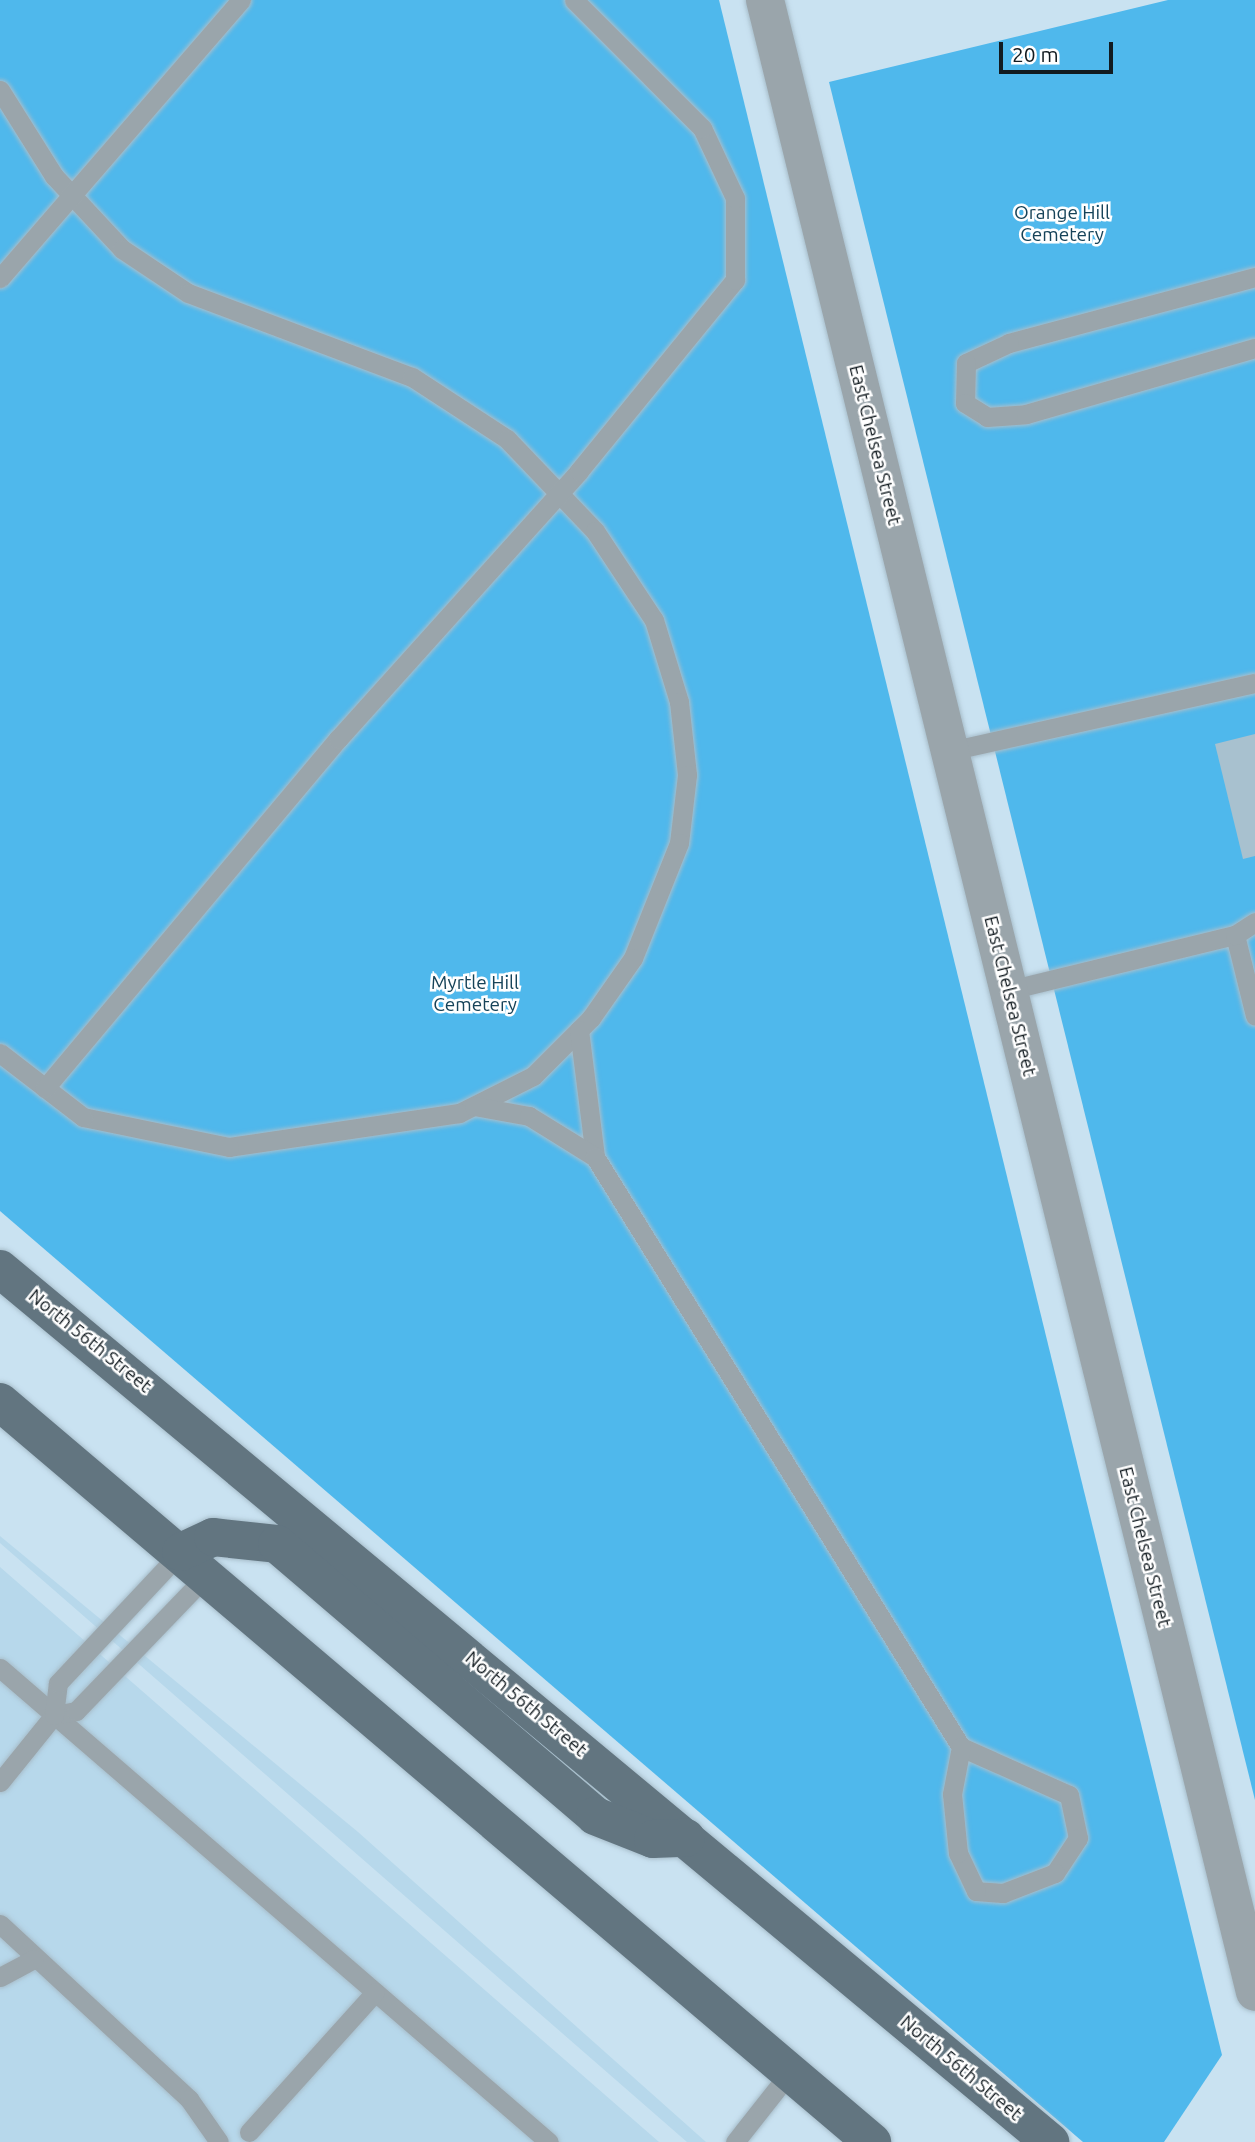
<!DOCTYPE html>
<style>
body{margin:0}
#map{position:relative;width:1255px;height:2142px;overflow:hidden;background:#c9e2f1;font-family:Ubuntu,sans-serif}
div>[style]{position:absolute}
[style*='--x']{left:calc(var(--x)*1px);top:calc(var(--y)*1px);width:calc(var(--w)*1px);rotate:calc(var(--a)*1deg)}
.built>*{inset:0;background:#b7d8eb}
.green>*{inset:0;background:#4fb8ec}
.building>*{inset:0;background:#a8c1cf}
.roads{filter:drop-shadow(0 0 2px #a8becb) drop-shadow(0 0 2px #a8becb)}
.lane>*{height:19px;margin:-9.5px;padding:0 9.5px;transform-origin:9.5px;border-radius:9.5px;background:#9aa5ab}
.street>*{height:38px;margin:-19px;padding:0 19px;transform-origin:19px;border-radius:19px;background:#9aa5ab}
.primary>*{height:38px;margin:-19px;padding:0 19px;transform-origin:19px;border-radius:19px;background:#627580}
span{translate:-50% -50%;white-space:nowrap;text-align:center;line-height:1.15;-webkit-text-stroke:5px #fff;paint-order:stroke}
.park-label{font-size:19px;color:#164359}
.street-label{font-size:19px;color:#121b20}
.scale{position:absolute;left:999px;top:42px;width:114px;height:32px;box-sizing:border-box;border:4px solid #121b20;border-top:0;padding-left:9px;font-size:21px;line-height:24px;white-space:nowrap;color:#121b20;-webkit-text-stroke:5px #fff;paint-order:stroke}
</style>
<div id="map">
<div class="built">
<i style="clip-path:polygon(0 1536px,358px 1832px,706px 2142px,687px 2142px,0 1543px)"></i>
<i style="clip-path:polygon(0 1567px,659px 2142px,0 2142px)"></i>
</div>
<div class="green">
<i style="clip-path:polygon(0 0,719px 0,1222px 2055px,1164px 2142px,1083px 2142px,0 1211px)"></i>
<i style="clip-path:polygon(1168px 0,1255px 0,1255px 1800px,829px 82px)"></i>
</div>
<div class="building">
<i style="clip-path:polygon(1255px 734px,1255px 856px,1243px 859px,1215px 744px)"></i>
</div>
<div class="roads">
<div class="lane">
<i style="--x:0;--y:90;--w:102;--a:57.9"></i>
<i style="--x:54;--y:176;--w:100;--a:47"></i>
<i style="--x:122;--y:249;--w:79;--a:33.7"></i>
<i style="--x:188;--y:293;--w:239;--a:20.6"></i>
<i style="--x:412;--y:377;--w:113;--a:33.1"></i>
<i style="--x:507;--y:439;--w:127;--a:46.3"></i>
<i style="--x:595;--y:531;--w:107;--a:56.5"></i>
<i style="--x:654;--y:620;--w:86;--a:73"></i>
<i style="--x:679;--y:702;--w:73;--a:83.7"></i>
<i style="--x:687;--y:775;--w:68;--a:96.7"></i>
<i style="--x:679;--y:843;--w:124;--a:111.8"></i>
<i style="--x:633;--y:958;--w:73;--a:125"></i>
<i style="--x:591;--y:1018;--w:82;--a:135"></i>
<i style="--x:533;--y:1076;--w:83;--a:153.4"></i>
<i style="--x:459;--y:1113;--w:232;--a:171.6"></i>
<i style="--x:229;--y:1147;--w:149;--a:-168.4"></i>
<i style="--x:83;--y:1117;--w:105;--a:-142.4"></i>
<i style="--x:1255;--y:277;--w:255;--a:165"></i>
<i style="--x:1009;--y:343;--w:47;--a:155.1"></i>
<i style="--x:966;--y:363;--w:40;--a:91.4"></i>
<i style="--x:965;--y:403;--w:26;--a:32"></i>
<i style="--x:987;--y:417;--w:39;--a:-4"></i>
<i style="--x:1026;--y:414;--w:238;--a:-16.1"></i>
<i style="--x:0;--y:278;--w:368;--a:-49.1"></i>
<i style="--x:950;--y:751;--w:312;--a:-12.6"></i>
<i style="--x:1235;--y:935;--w:83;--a:76.1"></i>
<i style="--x:1009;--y:990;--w:233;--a:-13.7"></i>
<i style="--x:1235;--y:935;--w:24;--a:-33"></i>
<i style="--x:579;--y:1030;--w:128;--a:82.8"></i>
<i style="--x:45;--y:1088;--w:456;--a:-50"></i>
<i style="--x:338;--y:739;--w:360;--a:-48"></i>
<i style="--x:579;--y:471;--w:247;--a:-50.8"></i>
<i style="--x:735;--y:280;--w:82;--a:-90"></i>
<i style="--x:735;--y:198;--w:77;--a:-115.2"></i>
<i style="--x:702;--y:128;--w:181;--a:-135"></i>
<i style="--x:474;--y:1106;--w:56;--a:10.3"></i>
<i style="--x:529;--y:1116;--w:78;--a:31.8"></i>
<i style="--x:595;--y:1157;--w:694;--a:58.19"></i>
<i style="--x:961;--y:1747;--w:118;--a:24"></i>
<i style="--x:1069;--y:1795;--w:44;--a:78.2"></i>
<i style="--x:1078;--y:1838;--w:42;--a:123.3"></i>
<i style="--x:1055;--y:1873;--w:56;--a:159"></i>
<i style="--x:1003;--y:1893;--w:27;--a:-176"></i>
<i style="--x:976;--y:1891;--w:42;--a:-115.3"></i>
<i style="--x:958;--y:1853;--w:59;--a:-95.8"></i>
<i style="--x:952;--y:1794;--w:48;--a:-79.2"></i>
<i style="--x:0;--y:1668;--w:725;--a:40.81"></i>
<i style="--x:54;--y:1715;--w:22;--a:-10"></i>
<i style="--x:76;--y:1711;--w:189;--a:-46.1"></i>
<i style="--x:0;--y:1782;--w:86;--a:-51.1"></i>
<i style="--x:54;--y:1715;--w:32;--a:-83"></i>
<i style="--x:58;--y:1683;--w:180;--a:-46.8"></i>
<i style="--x:0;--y:1924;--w:258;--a:42.8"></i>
<i style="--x:189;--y:2099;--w:52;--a:55.1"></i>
<i style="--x:0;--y:1977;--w:38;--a:-28"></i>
<i style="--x:249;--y:2132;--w:188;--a:-48"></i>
<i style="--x:735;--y:2142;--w:89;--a:-51.8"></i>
</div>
<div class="street">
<i style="--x:765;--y:0;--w:2051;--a:76.18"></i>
</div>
<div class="primary">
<i style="--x:0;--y:1269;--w:1366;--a:39.74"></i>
<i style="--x:0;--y:1402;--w:1144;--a:40.32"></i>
<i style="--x:181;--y:1552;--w:35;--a:-25"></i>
<i style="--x:213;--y:1537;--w:64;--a:6.2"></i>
<i style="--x:277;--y:1544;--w:418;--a:40.5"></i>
<i style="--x:595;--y:1816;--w:62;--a:21.6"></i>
<i style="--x:653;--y:1839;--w:33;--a:-2"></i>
</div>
</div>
<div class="park-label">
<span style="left:1062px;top:224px">Orange Hill<br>Cemetery</span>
<span style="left:475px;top:994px">Myrtle Hill<br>Cemetery</span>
</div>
<div class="street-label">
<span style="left:875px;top:445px;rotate:76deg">East Chelsea Street</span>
<span style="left:1010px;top:996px;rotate:76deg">East Chelsea Street</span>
<span style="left:90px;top:1341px;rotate:39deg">North 56th Street</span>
<span style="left:1145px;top:1547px;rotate:76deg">East Chelsea Street</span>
<span style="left:526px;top:1704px;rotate:40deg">North 56th Street</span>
<span style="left:961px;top:2068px;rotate:40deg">North 56th Street</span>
</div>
<div class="scale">20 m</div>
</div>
